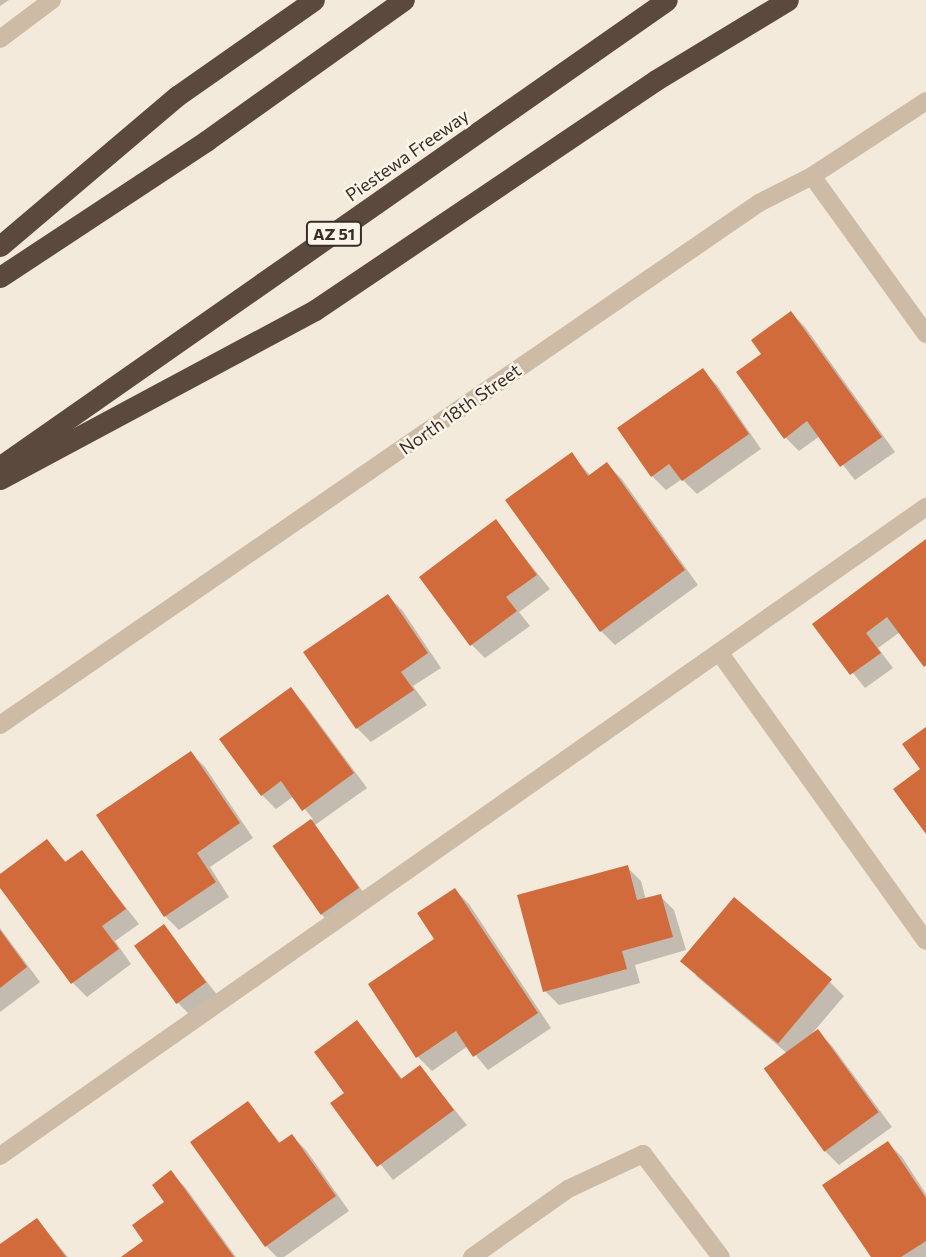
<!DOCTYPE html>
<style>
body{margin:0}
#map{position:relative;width:926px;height:1257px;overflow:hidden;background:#f4eadb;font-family:Commissioner,sans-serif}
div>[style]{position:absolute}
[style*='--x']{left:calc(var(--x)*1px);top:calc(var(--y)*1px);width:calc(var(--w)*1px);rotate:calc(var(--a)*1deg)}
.shadow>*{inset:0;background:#0003}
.building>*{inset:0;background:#d16b3c;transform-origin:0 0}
.minor>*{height:18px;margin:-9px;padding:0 9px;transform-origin:9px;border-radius:9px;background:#cebba6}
.highway>*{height:21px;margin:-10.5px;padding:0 10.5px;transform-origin:10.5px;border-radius:10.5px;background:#5b493e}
span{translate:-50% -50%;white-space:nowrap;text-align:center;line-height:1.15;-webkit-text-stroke:5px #fbf4e8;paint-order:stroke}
.shield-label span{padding:2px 5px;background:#fbf4e8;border:2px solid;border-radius:5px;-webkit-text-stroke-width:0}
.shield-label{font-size:16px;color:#392e27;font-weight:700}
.street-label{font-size:18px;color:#392e27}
</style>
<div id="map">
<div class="shadow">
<i style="clip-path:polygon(0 0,9px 0,0 6px)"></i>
<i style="clip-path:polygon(791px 313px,805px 327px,895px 452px,855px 480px,820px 436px,799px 451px,785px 437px,763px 355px)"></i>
<i style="clip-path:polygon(703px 371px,717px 385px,761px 449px,697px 494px,682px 479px,666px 490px,652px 476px)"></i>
<i style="clip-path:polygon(571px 454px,591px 476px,607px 464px,621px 478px,698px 585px,615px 645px,601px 631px)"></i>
<i style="clip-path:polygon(496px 522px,550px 589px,519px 612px,530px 626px,485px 658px,471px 644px)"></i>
<i style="clip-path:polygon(926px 542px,926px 667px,900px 632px,878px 648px,893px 668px,865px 688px,814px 624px)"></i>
<i style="clip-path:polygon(388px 596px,402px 610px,441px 668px,413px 686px,427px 705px,371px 742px,357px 728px,306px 652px)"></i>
<i style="clip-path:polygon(290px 689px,304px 703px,367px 788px,315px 825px,371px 903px,335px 928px,321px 914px,275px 846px,313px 819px,294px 796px,276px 809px,262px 795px)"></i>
<i style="clip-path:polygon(191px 753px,205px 767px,253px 838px,210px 867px,229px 897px,179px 930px,165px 916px)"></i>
<i style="clip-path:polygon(47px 841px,67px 863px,82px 852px,139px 924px,115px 941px,131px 964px,87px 997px,73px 983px,0 885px,0 876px)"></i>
<i style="clip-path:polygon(627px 867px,641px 881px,646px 900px,660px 896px,674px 910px,686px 950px,635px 965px,640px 983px,559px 1005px,545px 991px)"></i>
<i style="clip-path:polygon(455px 890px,469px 904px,551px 1028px,488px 1070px,468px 1046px,432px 1071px,418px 1057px,437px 940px)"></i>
<i style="clip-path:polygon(163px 927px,219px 997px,192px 1017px,178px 1003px)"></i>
<i style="clip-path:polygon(0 928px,40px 982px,0 1012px)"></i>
<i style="clip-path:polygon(695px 975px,830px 982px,844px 996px,810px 1036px,818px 1032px,832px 1046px,892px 1127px,839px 1165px,825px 1151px,788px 1054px)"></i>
<i style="clip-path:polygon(357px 1022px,403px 1080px,420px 1067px,467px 1125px,393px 1180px,332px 1104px,346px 1093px)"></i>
<i style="clip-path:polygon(248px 1103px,281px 1144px,292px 1136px,306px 1150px,349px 1211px,284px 1257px,277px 1257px,266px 1246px)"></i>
<i style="clip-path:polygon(888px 1143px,902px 1157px,926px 1194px,926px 1257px,873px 1257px)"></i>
<i style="clip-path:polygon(171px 1173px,185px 1187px,236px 1257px,124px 1257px,145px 1242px,166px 1202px)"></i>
<i style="clip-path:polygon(37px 1220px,68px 1257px,0 1257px,0 1246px)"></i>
</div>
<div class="building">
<i style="clip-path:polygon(791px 311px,882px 437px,840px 467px,807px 421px,784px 439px,736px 372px,761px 354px,751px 340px)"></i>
<i style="clip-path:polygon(703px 368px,749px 434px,682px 481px,669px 464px,651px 477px,617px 428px)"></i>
<i style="clip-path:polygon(572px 452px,588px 476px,607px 462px,685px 570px,600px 632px,505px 500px)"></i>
<i style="clip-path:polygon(496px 519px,537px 575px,506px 597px,517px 611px,470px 646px,419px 577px)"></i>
<i style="clip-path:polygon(926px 539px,926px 665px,924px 667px,887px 617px,866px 633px,881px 653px,850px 675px,812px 624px)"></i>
<i style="clip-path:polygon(388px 594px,428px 653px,401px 672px,414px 690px,356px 729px,303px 652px)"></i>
<i style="clip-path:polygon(291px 687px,354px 773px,302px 811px,281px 781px,261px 796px,219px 739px)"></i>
<i style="clip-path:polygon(926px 727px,926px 834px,893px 789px,920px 769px,902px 744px)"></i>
<i style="clip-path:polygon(191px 751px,240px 823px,197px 853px,216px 882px,164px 917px,96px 815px)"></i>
<i style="left:311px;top:819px;width:84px;height:47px;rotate:55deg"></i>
<i style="clip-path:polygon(47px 839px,65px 862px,82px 850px,126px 909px,102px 926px,119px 949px,71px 984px,0 888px,0 874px)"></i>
<i style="clip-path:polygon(628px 865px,637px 900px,661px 894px,673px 937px,622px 951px,627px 969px,543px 992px,517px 895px)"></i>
<i style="clip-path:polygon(455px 888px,538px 1013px,473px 1057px,456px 1031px,416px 1058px,368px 984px,434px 939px,417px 913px)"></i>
<i style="left:734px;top:897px;width:128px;height:84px;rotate:40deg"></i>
<i style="left:164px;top:924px;width:72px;height:37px;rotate:54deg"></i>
<i style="clip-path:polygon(0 930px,27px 967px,0 988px)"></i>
<i style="clip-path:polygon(357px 1020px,401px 1079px,420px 1065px,454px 1110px,377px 1167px,330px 1103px,344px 1093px,314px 1052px)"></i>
<i style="left:818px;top:1029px;width:103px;height:67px;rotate:54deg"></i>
<i style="clip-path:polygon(248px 1101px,279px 1143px,292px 1134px,336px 1196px,265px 1247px,190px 1142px)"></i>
<i style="clip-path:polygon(888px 1141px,926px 1198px,926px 1241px,901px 1257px,871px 1257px,822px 1185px)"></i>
<i style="clip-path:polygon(171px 1170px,234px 1257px,121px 1257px,143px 1241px,132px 1225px,164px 1202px,152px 1185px)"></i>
<i style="clip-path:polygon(37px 1218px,66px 1257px,0 1257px,0 1244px)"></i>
</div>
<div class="minor">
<i style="--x:0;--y:39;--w:65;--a:-36.9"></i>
<i style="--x:812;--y:176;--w:195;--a:54.2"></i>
<i style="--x:719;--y:652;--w:355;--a:54.4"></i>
<i style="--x:0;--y:725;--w:921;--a:-34.52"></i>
<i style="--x:759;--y:203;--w:59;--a:-27"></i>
<i style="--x:812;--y:176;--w:136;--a:-33.3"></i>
<i style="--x:0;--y:1156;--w:1131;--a:-35.03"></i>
<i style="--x:472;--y:1257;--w:118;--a:-35.3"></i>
<i style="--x:568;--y:1189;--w:83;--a:-25"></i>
<i style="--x:643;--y:1154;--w:129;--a:52.9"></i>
</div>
<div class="highway">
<i style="--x:0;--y:246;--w:232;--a:-40.3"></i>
<i style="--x:177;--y:96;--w:167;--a:-35"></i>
<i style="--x:0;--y:277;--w:247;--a:-33.4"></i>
<i style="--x:206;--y:141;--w:243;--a:-35.5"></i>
<i style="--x:2;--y:465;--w:811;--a:-34.96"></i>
<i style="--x:0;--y:479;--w:357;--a:-28.2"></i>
<i style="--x:315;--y:310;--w:411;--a:-34"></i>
<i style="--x:656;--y:80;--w:154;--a:-31.2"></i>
</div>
<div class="shield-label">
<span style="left:334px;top:234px">AZ 51</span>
</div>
<div class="street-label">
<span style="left:407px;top:155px;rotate:-35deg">Piestewa Freeway</span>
<span style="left:460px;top:409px;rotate:-35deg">North 18th Street</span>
</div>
</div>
